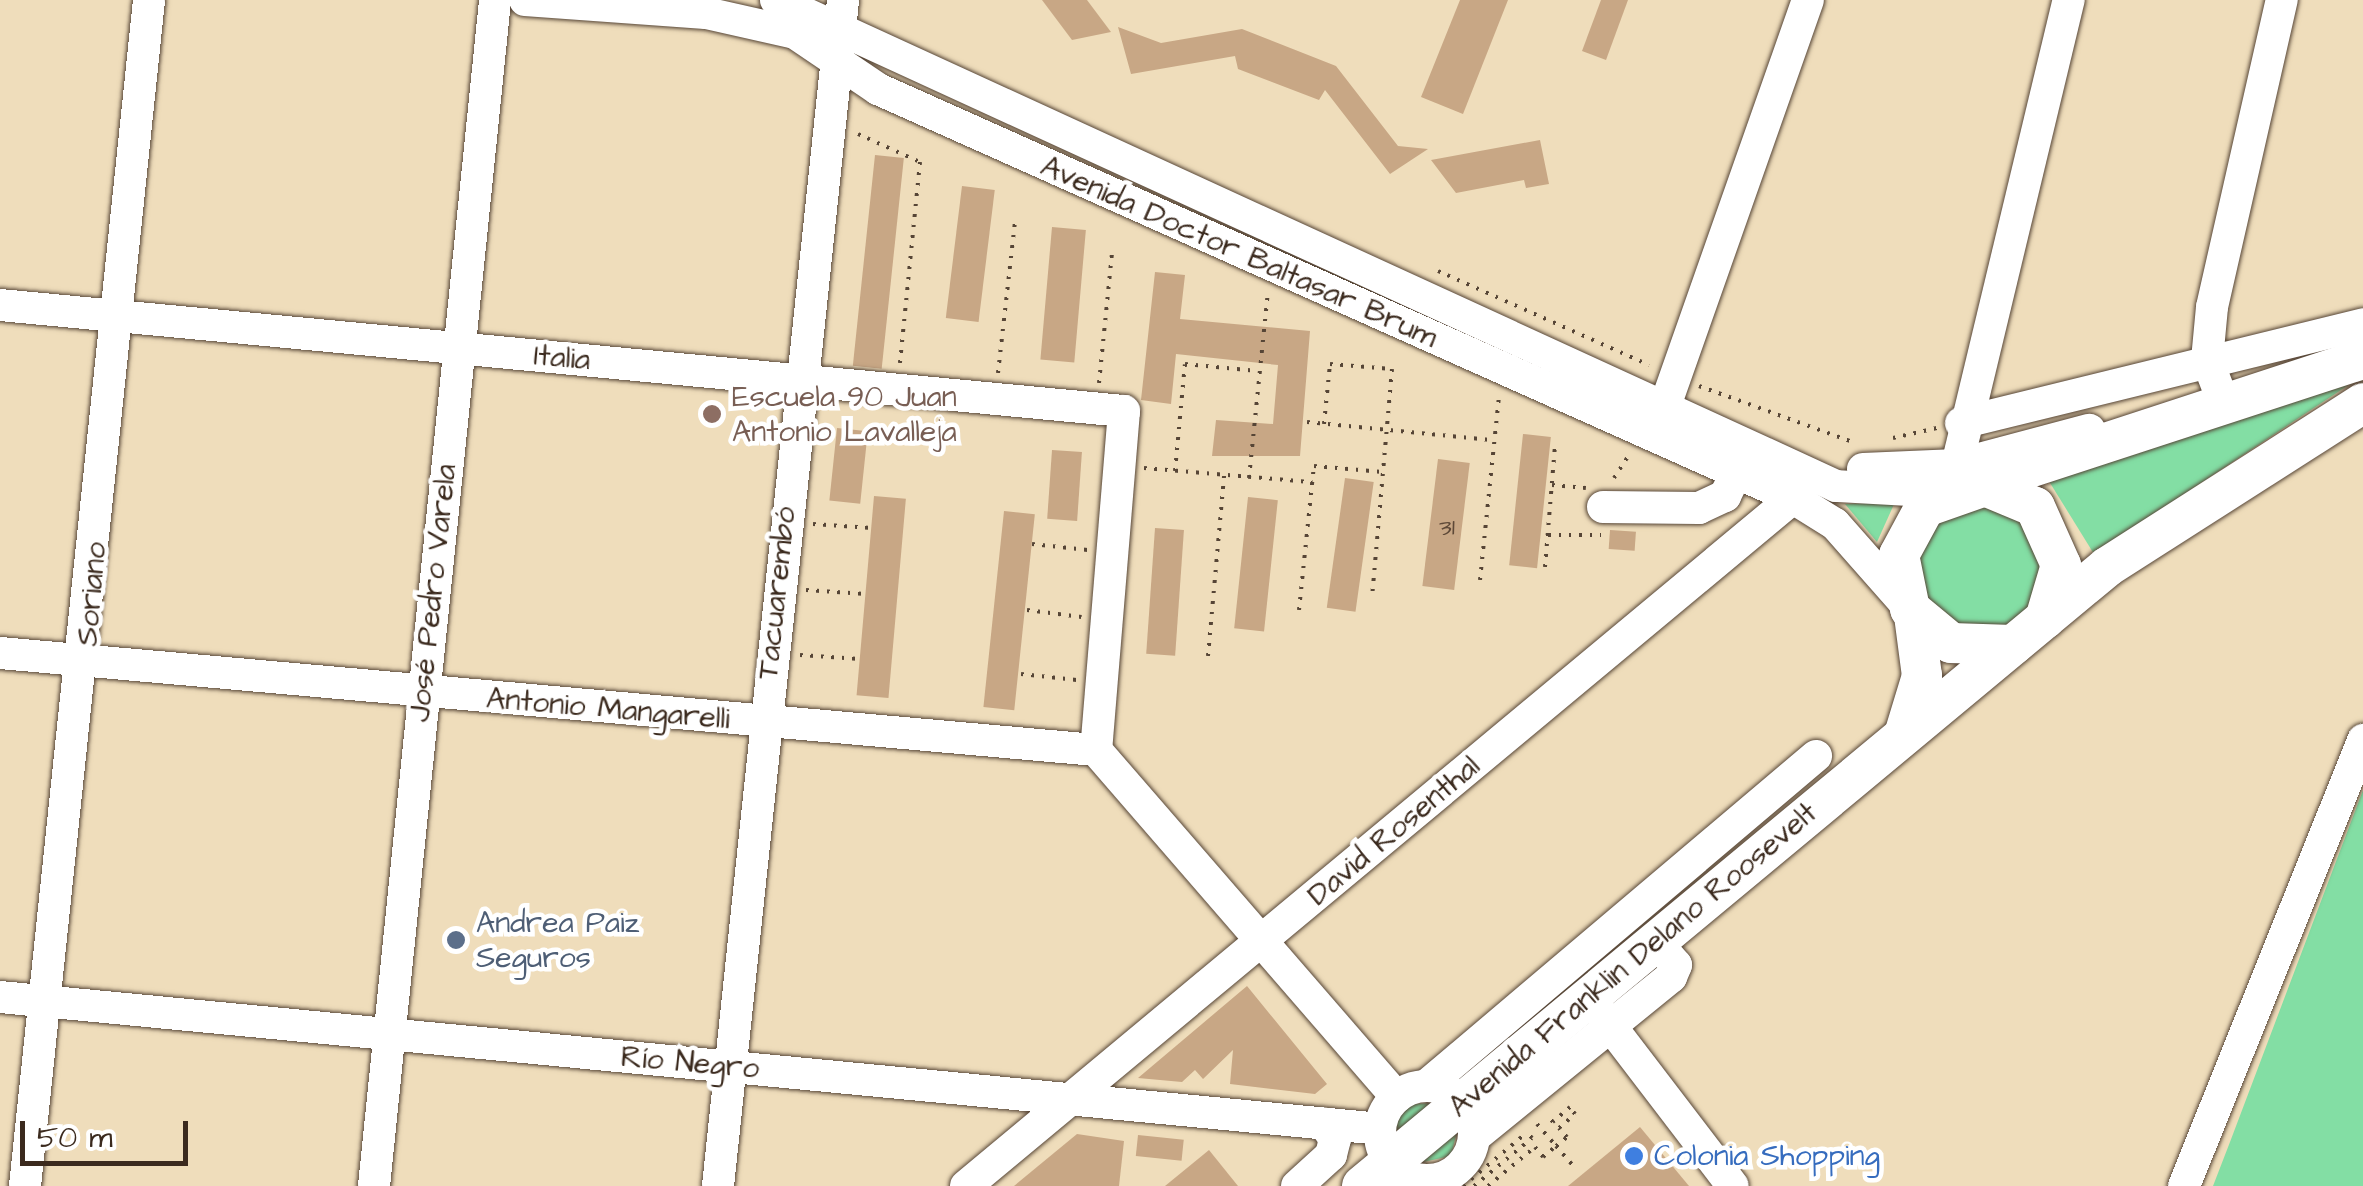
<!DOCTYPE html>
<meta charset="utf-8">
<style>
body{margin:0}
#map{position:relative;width:2363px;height:1186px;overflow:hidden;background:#efddbb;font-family:"Architects Daughter",sans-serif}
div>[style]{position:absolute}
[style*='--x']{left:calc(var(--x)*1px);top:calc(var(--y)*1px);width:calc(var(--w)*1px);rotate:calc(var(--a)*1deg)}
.green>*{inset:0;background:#83dea4}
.round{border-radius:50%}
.building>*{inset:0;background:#c8a785;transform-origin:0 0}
.path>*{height:4px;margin-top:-2px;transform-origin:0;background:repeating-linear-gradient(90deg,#564536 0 2.5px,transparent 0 10.5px)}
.roads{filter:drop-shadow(0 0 2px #564536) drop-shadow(0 0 2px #564536)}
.minor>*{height:32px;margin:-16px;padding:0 16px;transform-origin:16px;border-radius:16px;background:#fff}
.minor>.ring{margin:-16px;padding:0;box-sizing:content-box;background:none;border:32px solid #fff;border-radius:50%}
.major>*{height:40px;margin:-20px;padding:0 20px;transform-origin:20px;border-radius:20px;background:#fff}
.dots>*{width:28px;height:28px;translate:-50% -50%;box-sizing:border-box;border:5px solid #fff;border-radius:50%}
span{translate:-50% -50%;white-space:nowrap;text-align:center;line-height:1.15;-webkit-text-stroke:9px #fff;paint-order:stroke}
.number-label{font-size:25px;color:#5e4938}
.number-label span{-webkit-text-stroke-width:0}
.street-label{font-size:30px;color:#3b2a1e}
.education-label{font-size:30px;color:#785e54}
.left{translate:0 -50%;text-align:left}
.service-label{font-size:30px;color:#4e5e75}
.shop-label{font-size:30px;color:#366cbe}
.scale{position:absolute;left:20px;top:1121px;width:168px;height:45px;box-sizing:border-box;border:5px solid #3b2a1e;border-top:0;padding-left:12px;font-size:30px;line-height:35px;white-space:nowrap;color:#3b2a1e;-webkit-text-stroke:8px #fff;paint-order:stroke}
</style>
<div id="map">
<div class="green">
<i style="clip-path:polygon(2350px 384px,2094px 554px,2047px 478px)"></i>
<i style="clip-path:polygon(1895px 502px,1877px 542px,1845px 504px)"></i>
<i class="round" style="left:1918px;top:504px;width:126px;height:126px"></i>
<i style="clip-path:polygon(2363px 790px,2363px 1186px,2213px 1186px,2230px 1142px)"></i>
<i style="clip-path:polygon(1442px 1103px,1394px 1143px,1394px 1122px,1408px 1104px)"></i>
<i style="clip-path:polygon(1458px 1127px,1451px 1156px,1414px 1164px)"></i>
</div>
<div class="building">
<i style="clip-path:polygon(1042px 0,1087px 0,1111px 32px,1072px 40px)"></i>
<i style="clip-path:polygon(1460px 0,1508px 0,1463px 114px,1421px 97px)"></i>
<i style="clip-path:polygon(1601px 0,1628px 0,1606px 60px,1582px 51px)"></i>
<i style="clip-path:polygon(1118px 27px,1161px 43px,1242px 29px,1336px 66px,1398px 146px,1428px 149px,1390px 174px,1325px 90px,1319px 100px,1238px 69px,1235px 56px,1131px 74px)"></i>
<i style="clip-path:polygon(1540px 140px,1549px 184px,1526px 188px,1524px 180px,1456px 193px,1431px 160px)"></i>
<i style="left:875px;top:155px;width:29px;height:212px;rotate:6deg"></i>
<i style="left:962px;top:186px;width:33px;height:133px;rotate:7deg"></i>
<i style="left:1052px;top:227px;width:34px;height:133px;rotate:5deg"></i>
<i style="clip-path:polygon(1155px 272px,1185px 275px,1180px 319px,1310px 331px,1300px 456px,1212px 456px,1216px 420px,1273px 424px,1278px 365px,1176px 354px,1171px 404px,1141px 400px)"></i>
<i style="left:837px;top:428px;width:31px;height:73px;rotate:6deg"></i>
<i style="left:1523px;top:434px;width:28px;height:132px;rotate:6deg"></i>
<i style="left:1052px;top:450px;width:30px;height:69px;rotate:4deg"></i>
<i style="left:1438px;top:459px;width:32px;height:128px;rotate:7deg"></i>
<i style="left:1345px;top:478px;width:29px;height:131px;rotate:8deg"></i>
<i style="left:874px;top:496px;width:32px;height:200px;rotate:5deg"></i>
<i style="left:1248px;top:497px;width:30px;height:132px;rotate:6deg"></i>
<i style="left:1004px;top:511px;width:31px;height:197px;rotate:6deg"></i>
<i style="left:1155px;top:528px;width:29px;height:126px;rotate:4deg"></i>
<i style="left:1610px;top:530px;width:26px;height:19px;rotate:4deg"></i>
<i style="clip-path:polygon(1247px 986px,1327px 1084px,1315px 1094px,1230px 1084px,1233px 1050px,1203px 1079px,1195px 1070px,1182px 1082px,1138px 1078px)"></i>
<i style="clip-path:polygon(1640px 1127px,1689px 1186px,1568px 1186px)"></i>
<i style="clip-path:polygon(1077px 1134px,1124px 1141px,1119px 1186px,1014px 1186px)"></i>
<i style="left:1138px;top:1135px;width:46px;height:21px;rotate:6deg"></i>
<i style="clip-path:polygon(1209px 1150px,1238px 1186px,1165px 1186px)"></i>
</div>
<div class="path">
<i style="--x:858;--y:134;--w:68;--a:24.3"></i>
<i style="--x:920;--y:162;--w:202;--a:95.7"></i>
<i style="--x:1438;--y:271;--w:231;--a:24"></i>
<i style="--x:998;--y:373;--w:153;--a:-83.6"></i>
<i style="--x:1099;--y:383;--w:132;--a:-84.3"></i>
<i style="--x:1699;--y:386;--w:164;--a:20"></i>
<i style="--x:1307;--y:422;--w:185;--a:5.6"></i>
<i style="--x:1324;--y:424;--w:60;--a:-84.3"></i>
<i style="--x:1330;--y:364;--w:62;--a:4.6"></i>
<i style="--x:1392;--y:369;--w:230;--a:95"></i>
<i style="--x:1893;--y:438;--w:45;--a:-12.8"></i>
<i style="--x:1144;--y:468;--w:169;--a:4.8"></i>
<i style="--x:1175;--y:471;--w:107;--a:-84.7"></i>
<i style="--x:1185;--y:364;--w:73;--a:5.5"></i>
<i style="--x:1249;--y:478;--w:188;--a:-84.2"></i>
<i style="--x:1614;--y:478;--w:31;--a:-57"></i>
<i style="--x:1552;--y:485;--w:34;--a:5"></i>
<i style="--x:813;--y:524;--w:59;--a:3.9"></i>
<i style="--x:1548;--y:535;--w:53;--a:0"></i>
<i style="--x:1032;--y:544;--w:56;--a:6.1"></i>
<i style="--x:1545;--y:567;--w:121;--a:-85.3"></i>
<i style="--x:1480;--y:580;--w:185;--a:-84.1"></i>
<i style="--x:806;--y:590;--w:60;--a:3.8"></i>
<i style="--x:1027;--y:610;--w:55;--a:7.3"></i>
<i style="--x:1299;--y:610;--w:145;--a:-84.1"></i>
<i style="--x:1314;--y:466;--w:69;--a:5"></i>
<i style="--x:800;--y:655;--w:60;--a:3.8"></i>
<i style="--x:1208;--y:656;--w:181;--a:-84.9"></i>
<i style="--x:1021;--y:674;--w:56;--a:6.1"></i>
<i style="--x:1537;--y:1124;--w:29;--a:49"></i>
<i style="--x:1556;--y:1146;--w:14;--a:-39"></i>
<i style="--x:1567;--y:1137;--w:12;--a:-132"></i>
<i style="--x:1559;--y:1128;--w:21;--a:-41"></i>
<i style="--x:1575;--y:1114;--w:9;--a:-126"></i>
<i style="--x:1570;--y:1107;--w:23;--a:139"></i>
<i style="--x:1553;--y:1122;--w:9;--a:-131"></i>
<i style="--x:1463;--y:1186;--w:81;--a:-40"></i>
<i style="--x:1474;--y:1186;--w:75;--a:-39.6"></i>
<i style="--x:1532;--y:1138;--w:8;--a:-130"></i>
<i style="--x:1488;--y:1186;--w:61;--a:-39.7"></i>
<i style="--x:1535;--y:1147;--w:13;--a:51"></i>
<i style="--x:1543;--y:1157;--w:17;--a:-40"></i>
<i style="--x:1556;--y:1146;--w:30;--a:49"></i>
</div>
<div class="roads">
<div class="minor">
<i style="--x:525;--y:0;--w:181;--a:4.1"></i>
<i style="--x:706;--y:13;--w:91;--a:12.7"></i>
<i style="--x:795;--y:33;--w:100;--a:34"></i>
<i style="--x:878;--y:89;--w:1002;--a:24.08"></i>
<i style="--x:1793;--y:498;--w:49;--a:31.8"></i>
<i style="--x:1835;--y:524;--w:113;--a:48.6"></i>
<i style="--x:776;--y:0;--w:1166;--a:24.63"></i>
<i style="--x:1836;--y:486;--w:112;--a:3.1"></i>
<i style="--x:0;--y:305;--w:1129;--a:5.39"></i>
<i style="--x:1124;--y:411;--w:340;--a:94.7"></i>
<i style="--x:1096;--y:750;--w:459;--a:49.1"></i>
<i style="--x:2221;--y:396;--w:39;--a:-111"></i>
<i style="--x:2207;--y:360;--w:53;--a:-84.6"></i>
<i style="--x:2212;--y:307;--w:315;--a:-77.2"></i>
<i style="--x:1659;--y:423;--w:448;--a:-70.6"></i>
<i style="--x:1961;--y:423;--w:414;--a:-13.8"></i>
<i style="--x:1957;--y:465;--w:478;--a:-76.5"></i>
<i style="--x:1863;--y:469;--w:94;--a:-2.4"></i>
<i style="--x:1957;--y:465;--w:137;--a:-14.9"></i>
<i style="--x:1603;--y:507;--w:96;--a:0.6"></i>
<i style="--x:1699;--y:508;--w:29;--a:-25"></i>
<i style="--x:1725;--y:496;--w:28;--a:-64"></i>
<i style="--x:0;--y:653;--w:1100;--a:5.06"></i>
<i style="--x:0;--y:997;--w:1386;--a:5.46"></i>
<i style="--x:1599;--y:1011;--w:220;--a:52.6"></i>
<i class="ring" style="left:1380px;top:1086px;width:62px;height:62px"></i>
<i style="--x:1426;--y:1086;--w:511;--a:-40.24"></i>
<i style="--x:1474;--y:1137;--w:254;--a:-39.1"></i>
<i style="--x:1671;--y:977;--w:13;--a:-67"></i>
<i style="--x:1676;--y:965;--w:30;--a:-131"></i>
<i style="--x:25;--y:1186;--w:1192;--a:-84.03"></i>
<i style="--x:374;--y:1186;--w:1192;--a:-84.17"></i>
<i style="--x:718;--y:1186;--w:1193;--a:-83.98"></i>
<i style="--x:966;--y:1186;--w:1076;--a:-39.76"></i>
<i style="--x:1793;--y:498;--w:19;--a:-81"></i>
<i style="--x:1297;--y:1186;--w:46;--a:-42.4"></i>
<i style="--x:1331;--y:1155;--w:16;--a:-76"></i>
<i style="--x:1335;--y:1139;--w:19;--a:-125"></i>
<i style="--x:2184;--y:1186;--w:481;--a:-68.1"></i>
</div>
<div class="major">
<i style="--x:1977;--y:485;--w:406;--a:-18.1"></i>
<i style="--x:2013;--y:645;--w:62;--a:-178.2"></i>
<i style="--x:1951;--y:643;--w:53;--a:-140.3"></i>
<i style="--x:1910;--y:609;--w:55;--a:-101.5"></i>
<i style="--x:1899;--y:555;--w:55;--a:-61.6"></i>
<i style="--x:1925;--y:507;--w:64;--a:-19.3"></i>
<i style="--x:1985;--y:486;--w:54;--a:22.8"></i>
<i style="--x:2035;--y:507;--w:64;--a:65.9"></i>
<i style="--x:2061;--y:565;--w:56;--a:106.5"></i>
<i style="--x:1904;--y:735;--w:62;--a:-73"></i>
<i style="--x:1922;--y:676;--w:62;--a:-97.5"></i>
<i style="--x:1362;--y:1186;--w:969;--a:-39.72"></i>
<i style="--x:2107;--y:567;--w:304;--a:-32.6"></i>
</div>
</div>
<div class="dots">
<i style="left:712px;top:414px;background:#8d6e63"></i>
<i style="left:456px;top:940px;background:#5c6f8a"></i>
<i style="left:1634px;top:1156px;background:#3f7fe0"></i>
</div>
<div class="number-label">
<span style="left:1447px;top:528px">31</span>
</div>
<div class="street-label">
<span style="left:1239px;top:252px;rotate:24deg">Avenida Doctor Baltasar Brum</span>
<span style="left:562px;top:358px;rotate:5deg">Italia</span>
<span style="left:433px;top:593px;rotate:-84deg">José Pedro Varela</span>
<span style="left:777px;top:593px;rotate:-84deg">Tacuarembó</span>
<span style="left:92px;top:594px;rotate:-85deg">Soriano</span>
<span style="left:608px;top:709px;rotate:5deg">Antonio Mangarelli</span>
<span style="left:1394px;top:831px;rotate:-40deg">David Rosenthal</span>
<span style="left:1633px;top:960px;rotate:-40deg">Avenida Franklin Delano Roosevelt</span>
<span style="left:690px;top:1063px;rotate:5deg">Río Negro</span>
</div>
<div class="education-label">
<span class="left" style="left:732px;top:414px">Escuela 90 Juan<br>Antonio Lavalleja</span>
</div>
<div class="service-label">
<span class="left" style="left:476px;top:940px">Andrea Paiz<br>Seguros</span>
</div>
<div class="shop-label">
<span class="left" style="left:1654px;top:1156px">Colonia Shopping</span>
</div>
<div class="scale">50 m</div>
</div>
